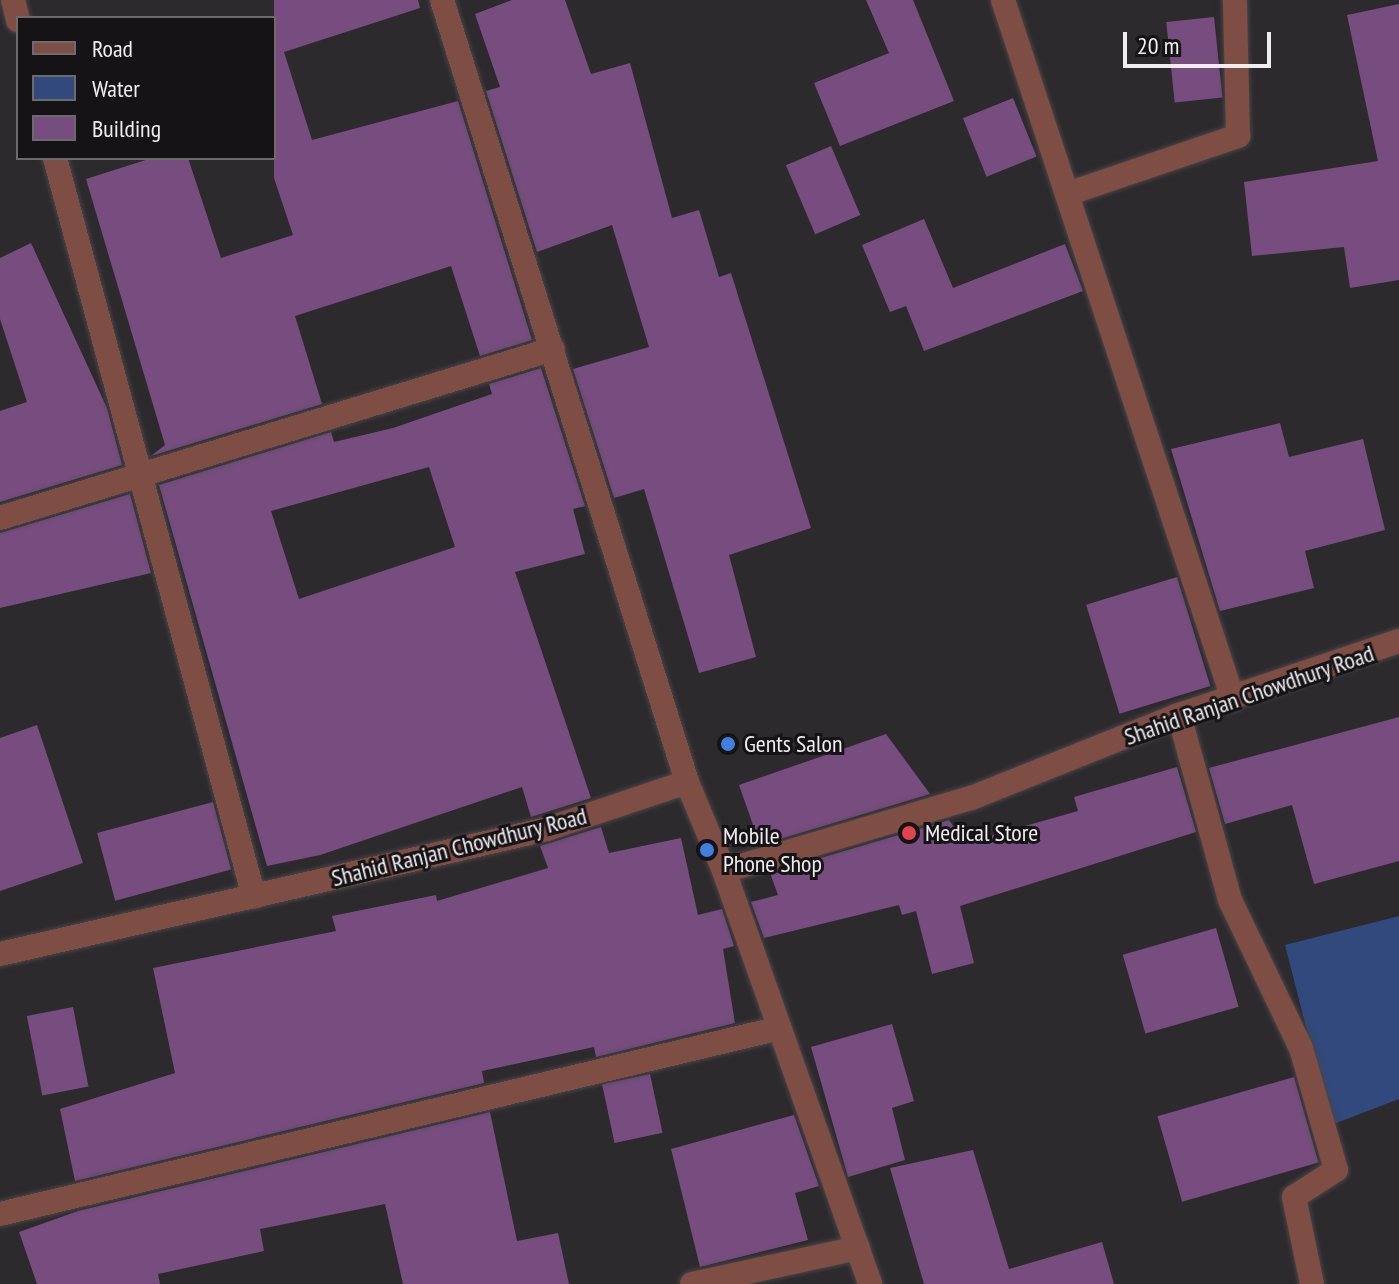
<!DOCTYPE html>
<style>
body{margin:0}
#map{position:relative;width:1399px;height:1284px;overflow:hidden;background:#2d2a2e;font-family:"PT Sans Narrow",sans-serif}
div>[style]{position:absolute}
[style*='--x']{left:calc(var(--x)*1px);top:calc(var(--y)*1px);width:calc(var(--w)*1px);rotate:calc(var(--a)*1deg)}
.water>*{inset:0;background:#31497c}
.building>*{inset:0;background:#764d7e;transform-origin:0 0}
.roads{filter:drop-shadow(0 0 2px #484549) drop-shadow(0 0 2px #484549)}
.minor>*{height:24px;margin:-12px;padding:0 12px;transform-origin:12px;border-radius:12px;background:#7e4d44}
.dots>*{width:22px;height:22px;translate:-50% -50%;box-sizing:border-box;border:4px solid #151315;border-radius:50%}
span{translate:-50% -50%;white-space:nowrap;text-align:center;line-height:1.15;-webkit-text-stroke:6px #151315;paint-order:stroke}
.street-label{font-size:24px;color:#f0edf0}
.poi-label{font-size:24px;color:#f0edf0}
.left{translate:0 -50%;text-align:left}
.legend{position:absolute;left:16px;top:16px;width:260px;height:144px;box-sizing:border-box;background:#151315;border:2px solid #6d6a6d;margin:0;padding:10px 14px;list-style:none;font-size:24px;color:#f0edf0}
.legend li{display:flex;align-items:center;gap:16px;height:40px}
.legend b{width:40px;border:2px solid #6d6a6d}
.scale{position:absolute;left:1123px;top:32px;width:148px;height:36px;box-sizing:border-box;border:4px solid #f0edf0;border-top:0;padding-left:10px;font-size:24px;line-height:28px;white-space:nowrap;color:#f0edf0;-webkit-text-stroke:6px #151315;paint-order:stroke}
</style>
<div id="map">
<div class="water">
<i style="clip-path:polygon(1399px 916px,1399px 1099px,1331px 1125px,1285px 945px)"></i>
</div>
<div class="building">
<i style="clip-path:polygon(274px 0,418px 0,420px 8px,284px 52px,312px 140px,458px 101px,532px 340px,480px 356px,451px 266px,295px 316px,322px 404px,151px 456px,165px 445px,86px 179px,152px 158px,188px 158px,221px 258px,293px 235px,274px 178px)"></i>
<i style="clip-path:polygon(512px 0,565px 0,591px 74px,630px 63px,672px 218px,699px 210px,719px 277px,731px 273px,811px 528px,729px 555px,756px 657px,699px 673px,644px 489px,614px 498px,573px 369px,649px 347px,612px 225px,537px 252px,486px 91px,500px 87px,475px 14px)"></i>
<i style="clip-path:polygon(866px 0,913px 0,954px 101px,840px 146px,814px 83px,889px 53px)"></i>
<i style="clip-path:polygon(1399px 4px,1399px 280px,1350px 288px,1344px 247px,1252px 256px,1244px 182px,1378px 161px,1347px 15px)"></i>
<i style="left:1214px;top:17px;width:81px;height:48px;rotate:84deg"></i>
<i style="left:1013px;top:98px;width:63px;height:54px;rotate:68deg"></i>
<i style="left:831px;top:146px;width:75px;height:49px;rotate:67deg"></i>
<i style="clip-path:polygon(924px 219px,953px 288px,1065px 244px,1083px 291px,924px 351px,906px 306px,890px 312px,862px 245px)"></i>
<i style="clip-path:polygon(31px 243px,107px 408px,122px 465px,0 502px,0 411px,27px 402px,0 319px,0 258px)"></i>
<i style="clip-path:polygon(evenodd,541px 368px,585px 506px,573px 509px,585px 554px,515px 572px,591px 798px,531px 817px,522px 787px,320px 855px,267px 866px,159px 485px,331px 432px,334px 442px,393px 428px,492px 394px,489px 384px,541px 368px,429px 467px,455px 547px,299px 599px,271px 511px,429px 467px)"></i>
<i style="clip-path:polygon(1280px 423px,1289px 457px,1363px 439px,1385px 530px,1305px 551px,1314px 588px,1220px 611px,1171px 449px)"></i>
<i style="clip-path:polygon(130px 494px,151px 573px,0 608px,0 533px)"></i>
<i style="left:1177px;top:577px;width:114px;height:95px;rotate:73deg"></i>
<i style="clip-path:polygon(1399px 717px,1399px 861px,1314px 884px,1292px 805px,1225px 824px,1209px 768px)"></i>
<i style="clip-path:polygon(37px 725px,83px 863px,0 891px,0 738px)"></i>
<i style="clip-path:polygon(886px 734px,930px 794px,760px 845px,739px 785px)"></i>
<i style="clip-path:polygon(1177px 767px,1196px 832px,960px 906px,974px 963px,932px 974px,916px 911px,902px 915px,899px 905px,764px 938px,751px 902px,778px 895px,770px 873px,949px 820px,965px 843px,1078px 811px,1074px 797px)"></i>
<i style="left:213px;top:802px;width:70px;height:120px;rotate:75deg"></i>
<i style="clip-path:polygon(601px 827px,609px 853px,681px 838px,698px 915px,722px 909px,734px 946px,723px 949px,735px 1023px,596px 1057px,594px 1047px,482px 1071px,484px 1083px,75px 1181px,60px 1109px,175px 1073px,153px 968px,336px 931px,332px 916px,436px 895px,437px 901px,548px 868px,540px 846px)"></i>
<i style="left:1216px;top:928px;width:82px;height:97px;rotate:74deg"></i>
<i style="left:73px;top:1007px;width:81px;height:47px;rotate:79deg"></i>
<i style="clip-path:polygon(892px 1024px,914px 1101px,892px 1108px,905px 1160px,848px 1177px,811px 1047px)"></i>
<i style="left:650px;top:1074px;width:60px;height:49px;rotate:78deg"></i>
<i style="left:1294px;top:1077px;width:89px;height:142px;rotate:74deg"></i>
<i style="clip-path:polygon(490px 1112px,517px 1241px,558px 1233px,569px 1284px,403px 1284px,385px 1204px,260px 1229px,264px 1251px,158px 1274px,160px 1284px,37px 1284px,19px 1232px,78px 1211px)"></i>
<i style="clip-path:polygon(794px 1115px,819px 1186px,795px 1193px,808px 1240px,700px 1267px,671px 1149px)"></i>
<i style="clip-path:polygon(973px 1150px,1009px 1269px,1102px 1242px,1114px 1284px,924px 1284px,890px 1168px)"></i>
</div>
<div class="roads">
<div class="minor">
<i style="--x:13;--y:0;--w:21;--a:76"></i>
<i style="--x:442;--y:0;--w:819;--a:72.6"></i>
<i style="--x:1003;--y:0;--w:736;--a:71.79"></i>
<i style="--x:55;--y:158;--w:765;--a:74.93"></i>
<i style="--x:1067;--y:194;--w:181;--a:-18.7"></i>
<i style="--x:1238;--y:136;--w:136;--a:-91.3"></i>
<i style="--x:0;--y:518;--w:578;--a:-16.99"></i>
<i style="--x:1179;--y:715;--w:192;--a:74.6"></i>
<i style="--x:1230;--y:900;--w:164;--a:64.4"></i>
<i style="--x:1301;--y:1048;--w:127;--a:74"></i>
<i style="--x:1336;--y:1170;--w:50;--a:147.3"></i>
<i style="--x:1294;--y:1197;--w:89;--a:78.3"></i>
<i style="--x:724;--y:871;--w:438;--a:70.5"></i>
<i style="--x:0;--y:954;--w:561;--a:-12.87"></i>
<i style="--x:547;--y:829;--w:148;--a:-18.6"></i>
<i style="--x:687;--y:782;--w:96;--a:67.4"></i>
<i style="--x:724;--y:871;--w:261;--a:-16.5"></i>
<i style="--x:974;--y:797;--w:221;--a:-21.8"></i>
<i style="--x:1179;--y:715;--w:232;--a:-18.6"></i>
<i style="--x:0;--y:1214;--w:798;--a:-13.41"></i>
<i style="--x:692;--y:1284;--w:170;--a:-12.2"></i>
</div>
</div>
<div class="dots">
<i style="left:728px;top:744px;background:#3f7fe0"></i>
<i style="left:909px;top:833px;background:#e0444e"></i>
<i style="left:707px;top:850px;background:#3f7fe0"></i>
</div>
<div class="street-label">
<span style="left:1249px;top:695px;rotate:-19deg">Shahid Ranjan Chowdhury Road</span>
<span style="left:459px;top:847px;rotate:-14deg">Shahid Ranjan Chowdhury Road</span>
</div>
<div class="poi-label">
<span class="left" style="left:744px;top:744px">Gents Salon</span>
<span class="left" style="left:925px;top:833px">Medical Store</span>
<span class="left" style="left:723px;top:850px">Mobile<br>Phone Shop</span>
</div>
<ul class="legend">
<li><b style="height:10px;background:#7e4d44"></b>Road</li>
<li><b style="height:22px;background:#31497c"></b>Water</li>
<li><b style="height:22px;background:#764d7e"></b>Building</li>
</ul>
<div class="scale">20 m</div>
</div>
